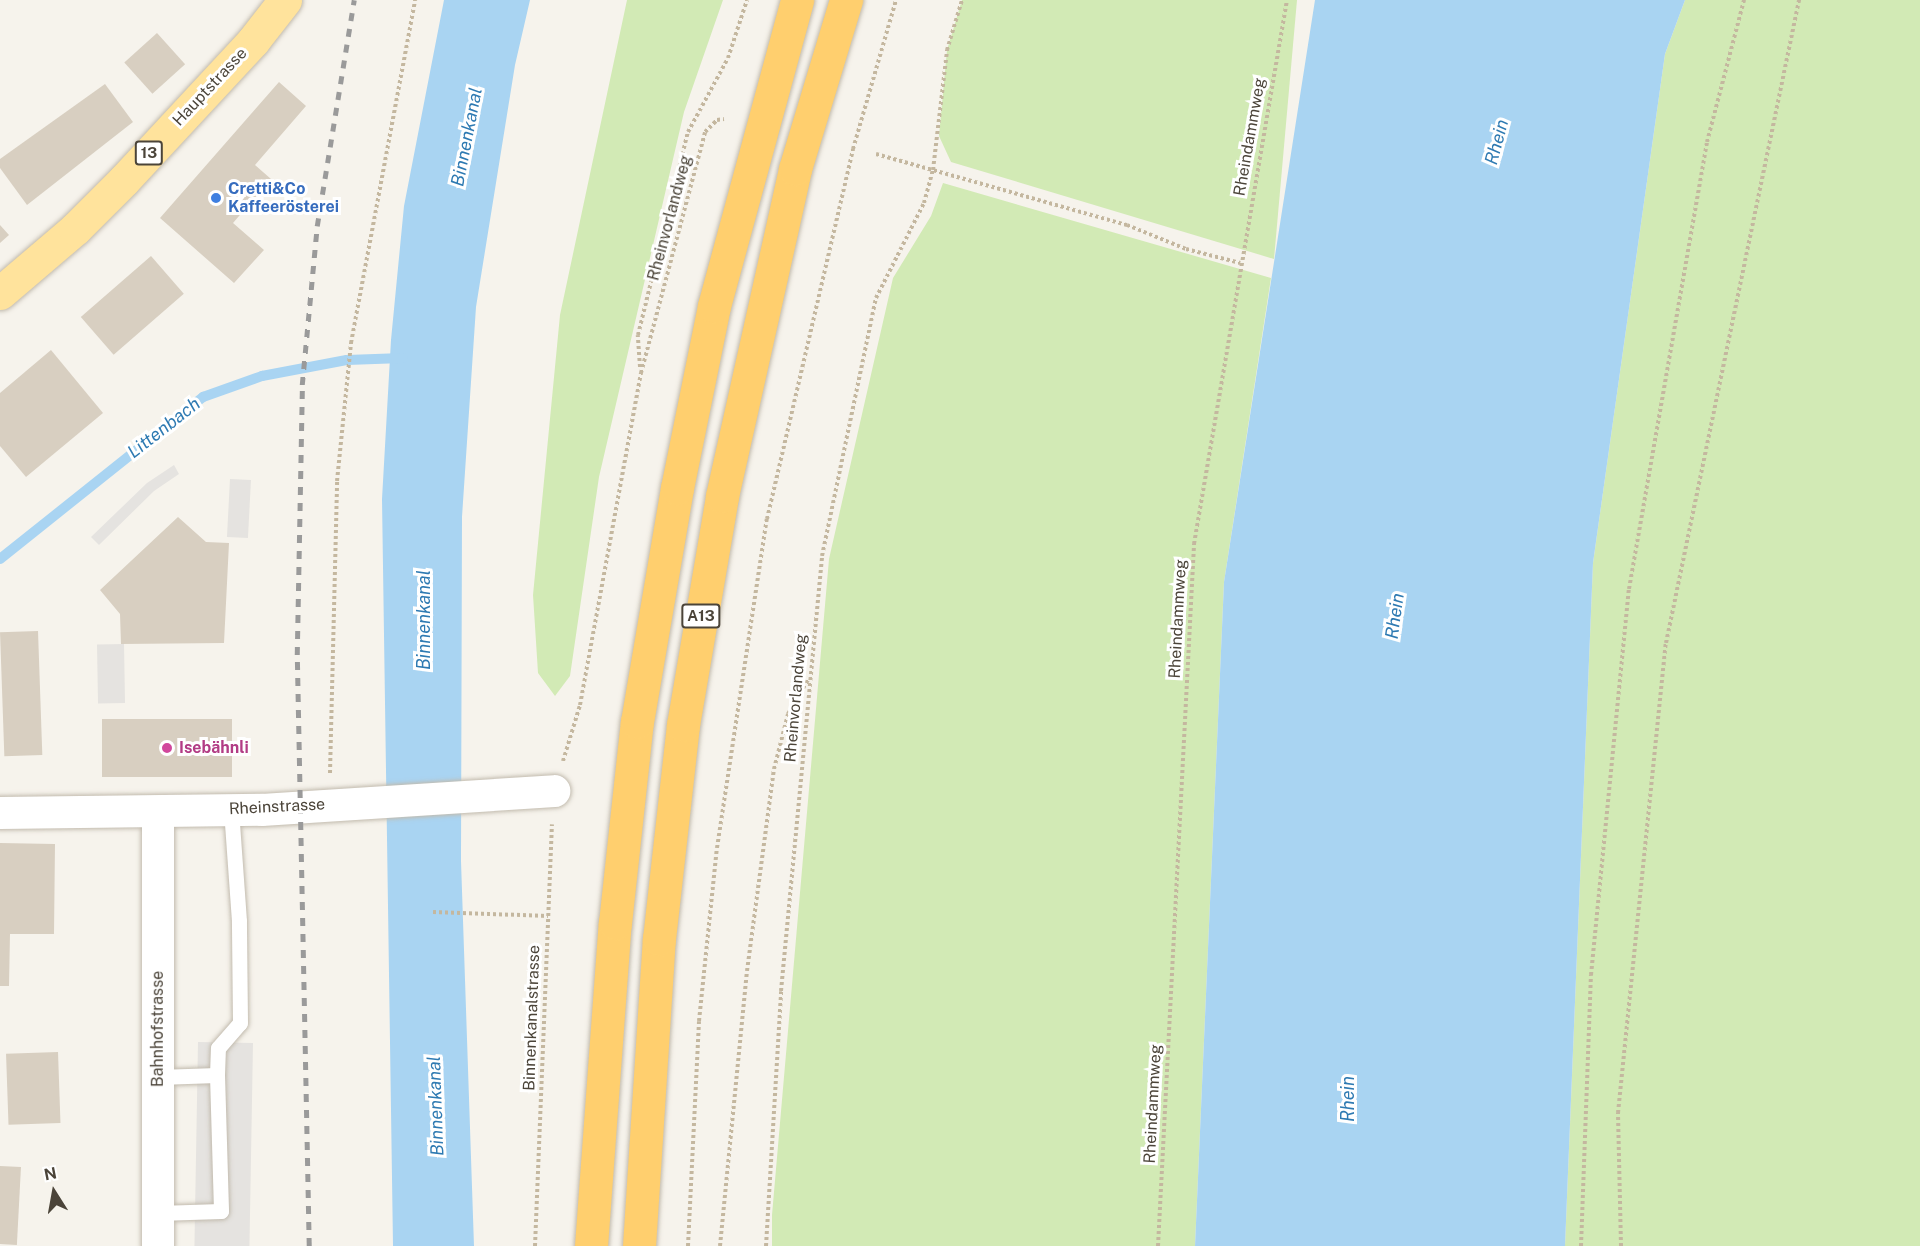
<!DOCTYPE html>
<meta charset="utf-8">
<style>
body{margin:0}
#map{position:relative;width:1920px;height:1246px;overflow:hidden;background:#f6f3ec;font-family:"Public Sans",sans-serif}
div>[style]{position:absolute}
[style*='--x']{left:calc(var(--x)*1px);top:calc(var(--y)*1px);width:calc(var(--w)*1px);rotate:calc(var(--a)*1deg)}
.green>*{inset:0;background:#d2eab5}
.parking>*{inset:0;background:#e5e3e0;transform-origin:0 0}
.water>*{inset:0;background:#a9d4f2}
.stream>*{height:10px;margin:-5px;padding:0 5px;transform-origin:5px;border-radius:5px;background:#a9d4f2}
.building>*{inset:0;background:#d8cfc1;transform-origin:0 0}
.path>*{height:4px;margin-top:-2px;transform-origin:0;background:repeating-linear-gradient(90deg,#c4b79f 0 3px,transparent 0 6px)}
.roads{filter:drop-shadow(0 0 2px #c2bbae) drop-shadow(0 0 2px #c2bbae)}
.service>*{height:15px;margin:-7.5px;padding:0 7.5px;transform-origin:7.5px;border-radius:7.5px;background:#fff}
.minor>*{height:32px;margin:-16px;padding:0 16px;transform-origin:16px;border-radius:16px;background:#fff}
.primary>*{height:33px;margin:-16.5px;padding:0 16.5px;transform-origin:16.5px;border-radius:16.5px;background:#ffe39c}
.motorway>*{height:33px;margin:-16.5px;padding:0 16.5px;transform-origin:16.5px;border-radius:16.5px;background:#ffcf6e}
.rail>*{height:4.5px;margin-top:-2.25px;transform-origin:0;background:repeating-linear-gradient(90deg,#9a9a9a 0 8px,transparent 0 16px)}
.dots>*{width:16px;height:16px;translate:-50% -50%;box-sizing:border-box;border:3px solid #fff;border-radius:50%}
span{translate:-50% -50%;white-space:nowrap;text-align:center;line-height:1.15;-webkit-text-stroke:6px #fff;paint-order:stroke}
.shield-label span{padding:2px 4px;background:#fff;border:2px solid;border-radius:4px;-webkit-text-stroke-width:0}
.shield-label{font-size:15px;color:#4b4439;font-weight:700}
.street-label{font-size:16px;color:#4b4439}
.shop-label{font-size:16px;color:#366cbe;font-weight:700}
.left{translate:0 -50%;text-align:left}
.hotel-label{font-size:16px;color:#b23c85;font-weight:700}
.water-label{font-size:18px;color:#2e7ab2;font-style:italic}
.north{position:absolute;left:24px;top:1162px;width:60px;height:60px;-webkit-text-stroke:4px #fff;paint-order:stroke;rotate:349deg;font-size:16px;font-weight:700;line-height:24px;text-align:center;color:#4b4439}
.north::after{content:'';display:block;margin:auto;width:21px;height:27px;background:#4b4439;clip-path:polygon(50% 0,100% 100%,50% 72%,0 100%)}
</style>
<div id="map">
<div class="green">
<i style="clip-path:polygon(627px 0,723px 0,684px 112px,599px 477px,570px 676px,555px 696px,538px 673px,533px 595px,560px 315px)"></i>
<i style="clip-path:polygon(962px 0,1297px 0,1274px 259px,951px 162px,939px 136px,947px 50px)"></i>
<i style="clip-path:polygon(1685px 0,1920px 0,1920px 1246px,1565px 1246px,1593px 563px,1665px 54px)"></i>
<i style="clip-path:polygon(943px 183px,1271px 278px,1224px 582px,1195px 1246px,772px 1246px,772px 1215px,829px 559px,893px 278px,931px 216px)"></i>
</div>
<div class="parking">
<i style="clip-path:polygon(174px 465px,179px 474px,154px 491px,99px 545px,91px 537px,147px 483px)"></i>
<i style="left:230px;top:479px;width:21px;height:58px;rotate:3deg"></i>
<i style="left:124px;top:644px;width:59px;height:27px;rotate:89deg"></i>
<i style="left:198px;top:1042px;width:55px;height:204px;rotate:1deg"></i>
</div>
<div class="water">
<i style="clip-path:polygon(444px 0,530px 0,515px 65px,476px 307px,462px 517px,461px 861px,474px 1246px,393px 1246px,382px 499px,391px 340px,404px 206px)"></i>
<i style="clip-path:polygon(1315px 0,1685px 0,1665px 54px,1593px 563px,1565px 1246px,1195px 1246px,1224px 582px)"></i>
</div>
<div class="stream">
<i style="--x:0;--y:559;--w:260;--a:-38.6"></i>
<i style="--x:203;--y:397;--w:63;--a:-19.6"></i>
<i style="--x:262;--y:376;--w:86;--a:-10.7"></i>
<i style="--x:347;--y:360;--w:56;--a:-2"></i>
</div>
<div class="building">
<i style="left:157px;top:33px;width:42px;height:44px;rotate:48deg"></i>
<i style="clip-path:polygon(279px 82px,306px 106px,255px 165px,271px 179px,233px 223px,264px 250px,234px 283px,160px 218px)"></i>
<i style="clip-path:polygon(105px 84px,133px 122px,27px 205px,0 168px,0 159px)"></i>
<i style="clip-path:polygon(0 225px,9px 235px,0 243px)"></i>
<i style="left:151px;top:256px;width:50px;height:93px;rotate:49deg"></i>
<i style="clip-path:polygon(51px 350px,103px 413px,26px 477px,0 446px,0 393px)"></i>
<i style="clip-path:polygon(178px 517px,206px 542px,229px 543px,224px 643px,121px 644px,120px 614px,100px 590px)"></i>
<i style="left:38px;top:631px;width:124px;height:38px;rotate:88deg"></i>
<i style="left:102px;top:719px;width:130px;height:58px"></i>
<i style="clip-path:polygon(0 843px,55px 844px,54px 934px,10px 934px,9px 986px,0 986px)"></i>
<i style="left:58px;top:1052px;width:71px;height:52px;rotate:88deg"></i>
<i style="left:0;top:1166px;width:21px;height:78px;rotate:3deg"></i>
</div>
<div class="path">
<i style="--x:876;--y:154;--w:261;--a:15.8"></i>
<i style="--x:1127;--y:225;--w:64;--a:22.1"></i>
<i style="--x:1186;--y:249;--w:56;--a:14.5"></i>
<i style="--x:640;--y:367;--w:32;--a:-94"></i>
<i style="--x:638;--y:335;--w:209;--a:-76.2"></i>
<i style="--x:688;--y:132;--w:84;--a:-61.6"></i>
<i style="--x:728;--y:58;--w:61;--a:-71.9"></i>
<i style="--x:563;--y:761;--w:59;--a:-73.1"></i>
<i style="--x:580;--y:705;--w:338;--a:-79.6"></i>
<i style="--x:641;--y:373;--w:249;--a:-75.1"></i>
<i style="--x:705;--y:132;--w:17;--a:-45"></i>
<i style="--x:717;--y:120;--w:7;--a:-8"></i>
<i style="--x:330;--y:773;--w:292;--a:-88.6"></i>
<i style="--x:337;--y:481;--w:139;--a:-84.2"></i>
<i style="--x:351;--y:343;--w:349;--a:-79.4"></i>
<i style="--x:433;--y:912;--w:115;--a:2"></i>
<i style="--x:535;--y:1246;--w:422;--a:-87.7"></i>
<i style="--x:688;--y:1246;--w:225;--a:-87.2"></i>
<i style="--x:699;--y:1021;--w:174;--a:-84.1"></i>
<i style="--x:717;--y:848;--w:333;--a:-81.4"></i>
<i style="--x:767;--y:519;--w:380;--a:-76.9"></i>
<i style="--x:853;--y:149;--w:155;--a:-73.9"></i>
<i style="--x:720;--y:1246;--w:276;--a:-84.4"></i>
<i style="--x:747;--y:971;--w:204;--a:-82.4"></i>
<i style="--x:774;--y:769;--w:57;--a:-75.7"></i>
<i style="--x:788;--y:714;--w:42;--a:-59.7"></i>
<i style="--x:766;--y:1246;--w:255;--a:-86.6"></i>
<i style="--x:781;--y:991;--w:437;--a:-84.6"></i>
<i style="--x:822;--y:556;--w:264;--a:-78.2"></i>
<i style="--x:876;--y:298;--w:106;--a:-63.2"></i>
<i style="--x:924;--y:203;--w:34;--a:-75"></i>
<i style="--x:933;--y:170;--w:121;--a:-83.3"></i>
<i style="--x:947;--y:50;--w:52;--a:-73.3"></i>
<i style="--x:1158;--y:1246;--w:703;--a:-87.06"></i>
<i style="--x:1194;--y:544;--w:552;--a:-80.3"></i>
<i style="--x:1581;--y:1246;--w:271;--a:-87.9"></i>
<i style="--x:1591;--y:975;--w:388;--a:-84.4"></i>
<i style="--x:1629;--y:589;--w:454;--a:-80.1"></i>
<i style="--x:1707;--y:142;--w:147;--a:-75.4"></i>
<i style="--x:1621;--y:1246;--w:133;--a:-91.3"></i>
<i style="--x:1618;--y:1113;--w:472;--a:-84.2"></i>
<i style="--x:1666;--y:643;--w:657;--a:-78.31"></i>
</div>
<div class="roads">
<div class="service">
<i style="--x:217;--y:1075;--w:27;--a:-88"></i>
<i style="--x:218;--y:1048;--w:33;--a:-49"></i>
<i style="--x:240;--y:1023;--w:102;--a:-90.6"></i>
<i style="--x:239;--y:921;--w:111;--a:-94.1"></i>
<i style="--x:158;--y:1077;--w:59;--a:-1.9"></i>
<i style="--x:217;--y:1075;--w:136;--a:88.3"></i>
<i style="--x:221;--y:1211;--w:63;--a:178.2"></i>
</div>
<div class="minor">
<i style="--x:158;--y:812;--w:434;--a:90"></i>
<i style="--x:0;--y:813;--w:262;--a:-0.7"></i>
<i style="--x:262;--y:810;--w:293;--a:-3.7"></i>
</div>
<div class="primary">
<i style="--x:0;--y:293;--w:99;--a:-40.5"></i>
<i style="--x:75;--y:229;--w:69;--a:-45"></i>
<i style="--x:124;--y:180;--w:190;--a:-47.1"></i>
<i style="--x:253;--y:41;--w:52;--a:-52"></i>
</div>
<div class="motorway">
<i style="--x:591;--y:1246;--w:324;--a:-85.8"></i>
<i style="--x:615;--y:923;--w:202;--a:-83.8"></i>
<i style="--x:637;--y:722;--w:237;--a:-80.3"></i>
<i style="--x:677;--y:488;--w:186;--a:-78.5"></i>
<i style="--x:714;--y:306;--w:317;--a:-74.8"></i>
<i style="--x:639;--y:1246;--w:308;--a:-86.3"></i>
<i style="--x:659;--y:939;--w:215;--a:-83.6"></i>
<i style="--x:683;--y:725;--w:232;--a:-80.3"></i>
<i style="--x:722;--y:496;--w:335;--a:-77.4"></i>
<i style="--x:795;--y:169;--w:177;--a:-73.2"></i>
</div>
</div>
<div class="rail">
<i style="--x:309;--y:1246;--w:591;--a:-91.16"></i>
<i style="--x:297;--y:655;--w:270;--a:-88.9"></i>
<i style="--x:302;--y:385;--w:160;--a:-84.6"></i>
<i style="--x:317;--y:226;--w:229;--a:-80.7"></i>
</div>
<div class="dots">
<i style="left:216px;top:198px;background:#3f7fe0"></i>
<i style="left:167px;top:748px;background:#d1479c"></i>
</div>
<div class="shield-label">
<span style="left:149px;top:153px">13</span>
<span style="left:701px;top:616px">A13</span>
</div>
<div class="street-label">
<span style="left:210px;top:87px;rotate:-47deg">Hauptstrasse</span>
<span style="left:1250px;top:137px;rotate:-80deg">Rheindammweg</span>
<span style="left:670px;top:218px;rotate:-75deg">Rheinvorlandweg</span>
<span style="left:1178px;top:619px;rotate:-87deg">Rheindammweg</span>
<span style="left:796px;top:698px;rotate:-85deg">Rheinvorlandweg</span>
<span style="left:277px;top:807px;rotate:-3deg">Rheinstrasse</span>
<span style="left:532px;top:1018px;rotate:-88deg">Binnenkanalstrasse</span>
<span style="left:158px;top:1029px;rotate:-90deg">Bahnhofstrasse</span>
<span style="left:1153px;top:1104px;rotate:-87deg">Rheindammweg</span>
</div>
<div class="shop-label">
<span class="left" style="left:228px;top:198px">Cretti&amp;Co<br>Kaffeerösterei</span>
</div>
<div class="hotel-label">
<span class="left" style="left:179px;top:748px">Isebähnli</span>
</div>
<div class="water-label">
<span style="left:467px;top:137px;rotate:-79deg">Binnenkanal</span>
<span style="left:1497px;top:142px;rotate:-75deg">Rhein</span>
<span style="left:164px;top:428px;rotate:-38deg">Littenbach</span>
<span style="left:1395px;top:616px;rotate:-82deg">Rhein</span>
<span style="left:424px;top:620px;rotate:-90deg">Binnenkanal</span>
<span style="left:1348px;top:1099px;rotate:-90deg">Rhein</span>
<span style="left:436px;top:1106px;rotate:-92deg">Binnenkanal</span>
</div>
<div class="north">N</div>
</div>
